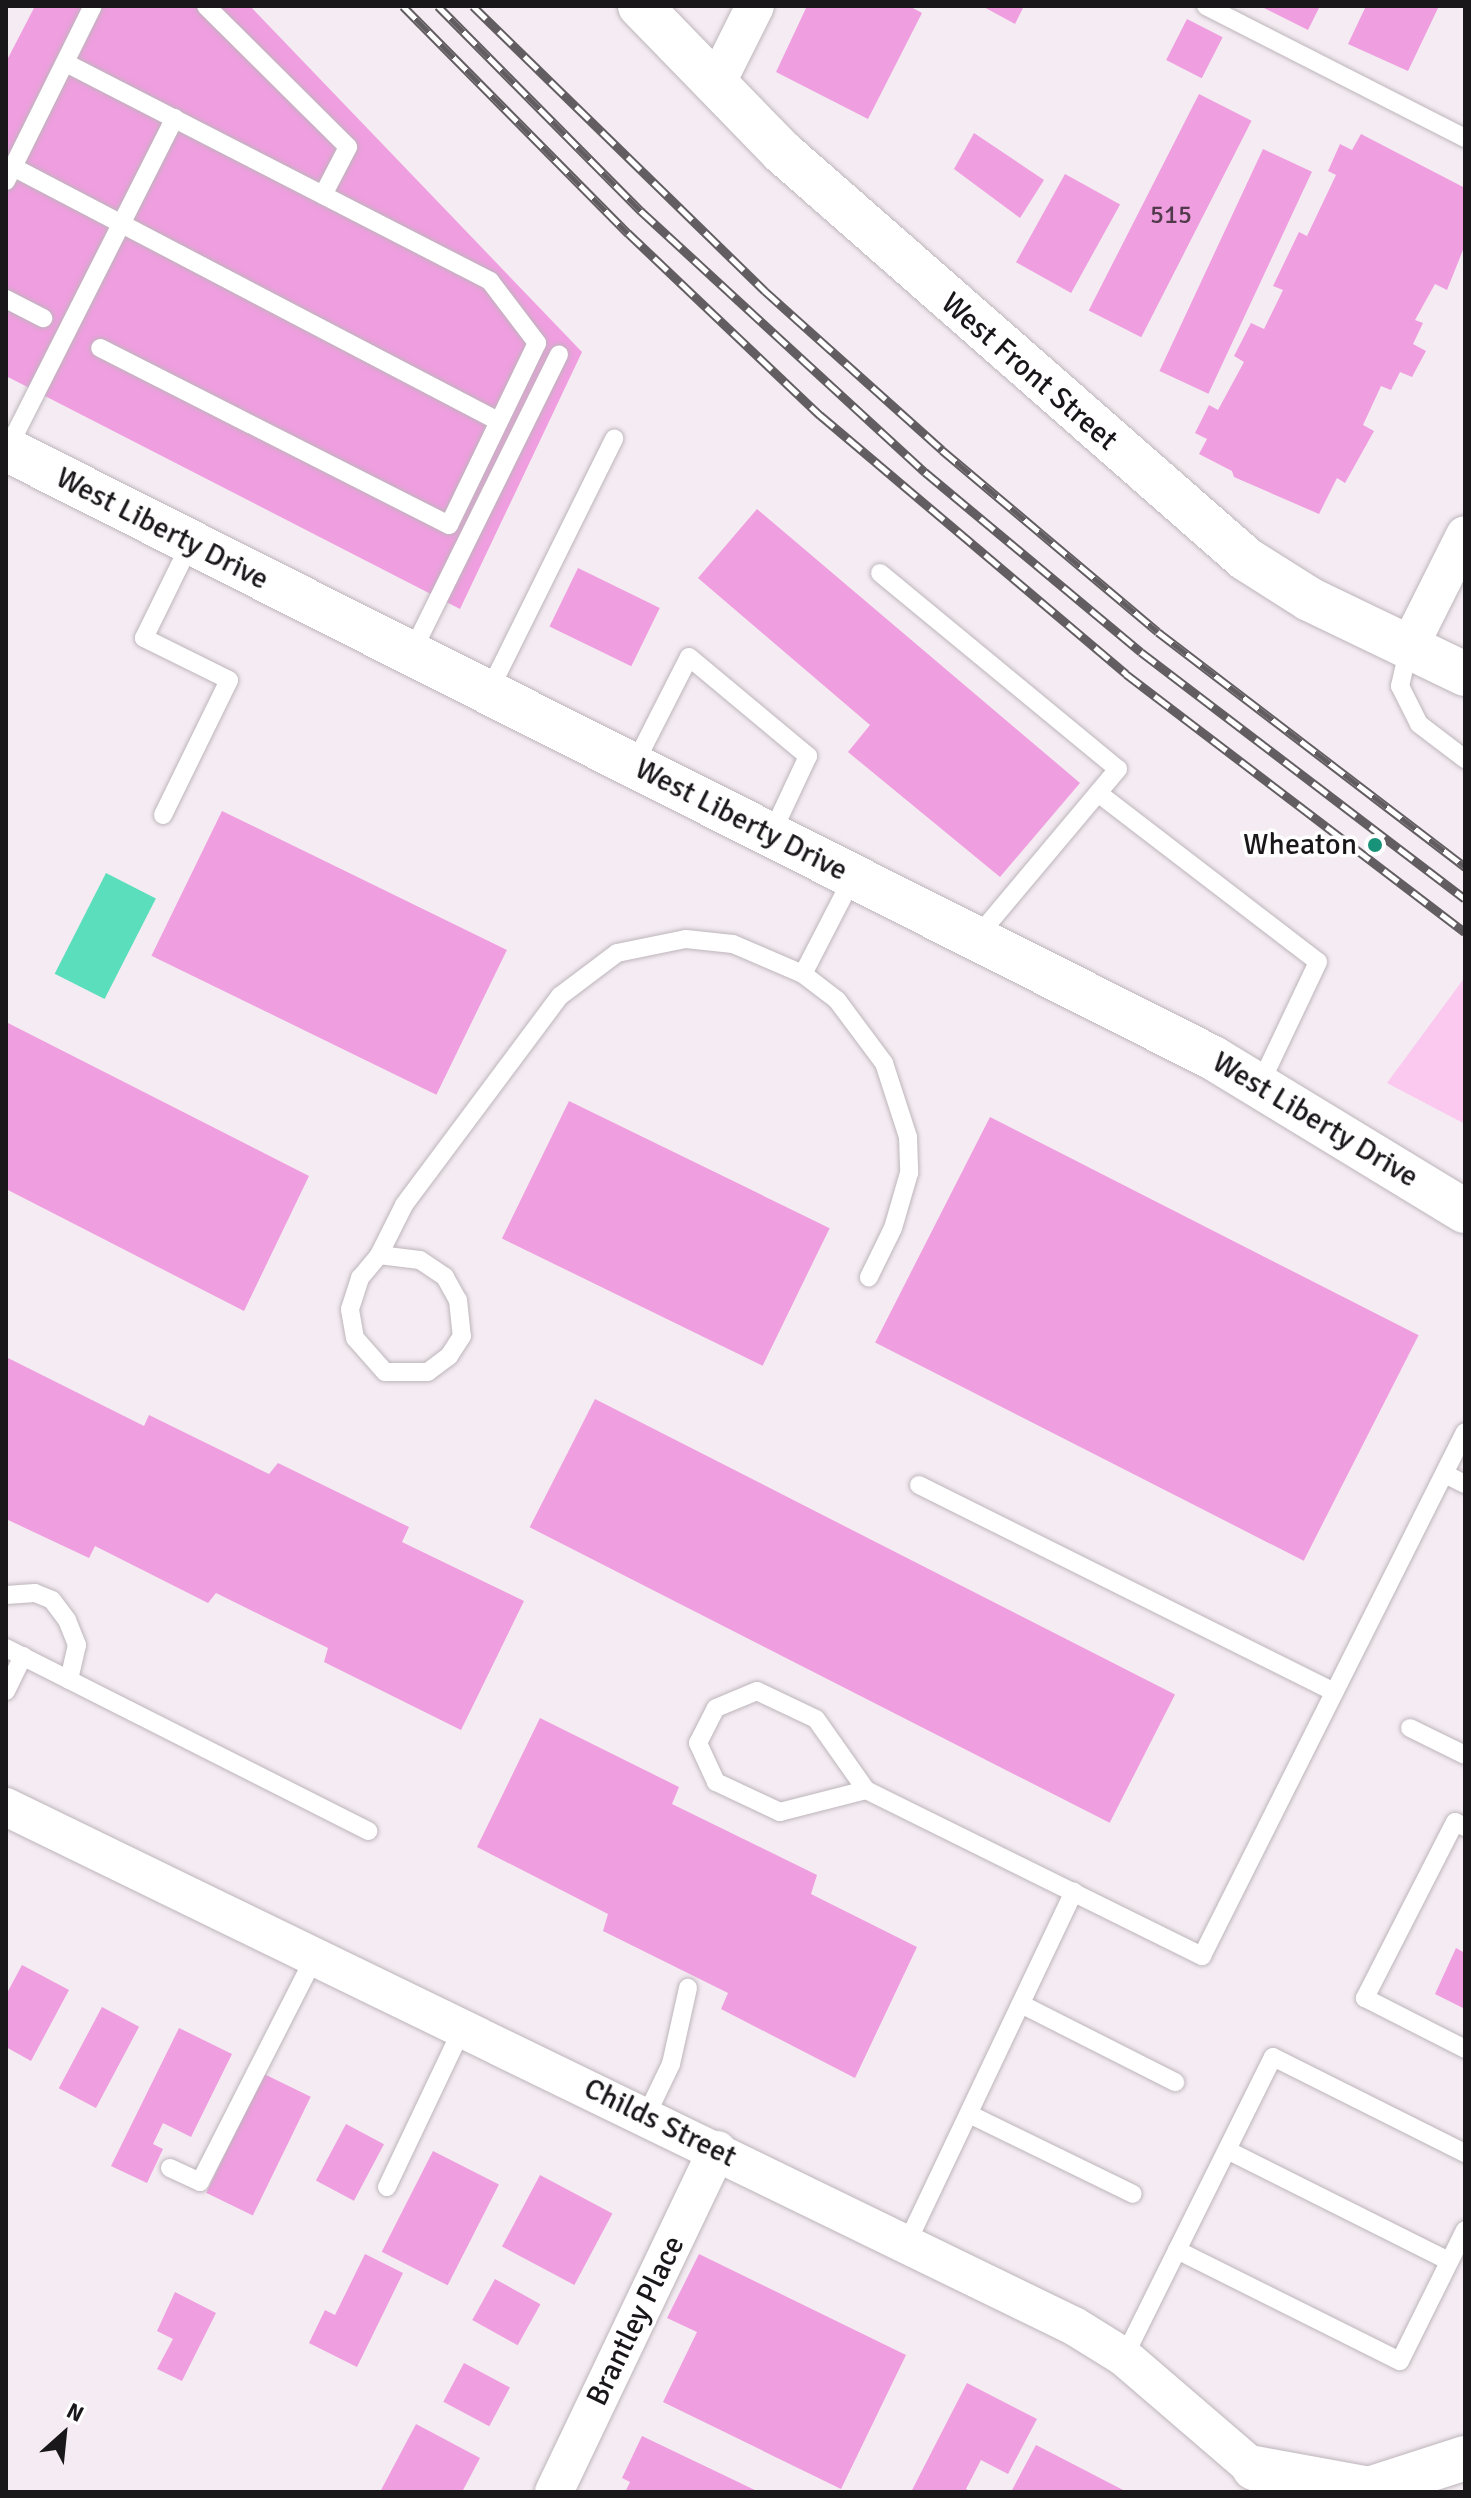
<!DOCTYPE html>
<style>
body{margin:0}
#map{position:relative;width:1471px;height:2498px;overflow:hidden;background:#f4ecf2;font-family:Signika,sans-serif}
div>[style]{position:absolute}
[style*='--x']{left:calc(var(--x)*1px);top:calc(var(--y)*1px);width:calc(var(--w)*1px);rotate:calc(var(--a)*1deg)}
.green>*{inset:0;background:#fbc8ef}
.water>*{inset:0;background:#5adebc;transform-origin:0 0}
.building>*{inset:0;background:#ef9edf;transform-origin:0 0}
.roads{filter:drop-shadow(0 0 2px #bdb5bb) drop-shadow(0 0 2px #bdb5bb)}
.service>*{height:18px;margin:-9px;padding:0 9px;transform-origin:9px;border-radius:9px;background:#fff}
.minor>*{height:38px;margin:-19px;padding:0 19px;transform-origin:19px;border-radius:19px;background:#fff}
.tertiary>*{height:44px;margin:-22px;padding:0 22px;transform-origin:22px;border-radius:22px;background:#fff}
.rail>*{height:9px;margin-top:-4.5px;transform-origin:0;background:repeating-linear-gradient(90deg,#fff 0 18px,#625d61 0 36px);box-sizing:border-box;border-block:2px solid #625d61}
.dots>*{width:22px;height:22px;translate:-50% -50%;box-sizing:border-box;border:4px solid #fff;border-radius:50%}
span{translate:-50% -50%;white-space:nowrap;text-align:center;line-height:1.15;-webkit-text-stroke:7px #fff;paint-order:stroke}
.number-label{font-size:26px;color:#4f394b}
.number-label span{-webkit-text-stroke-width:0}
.street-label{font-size:30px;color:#1a171a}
.poi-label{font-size:30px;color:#1a171a}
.right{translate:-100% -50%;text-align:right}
.frame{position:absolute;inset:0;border:8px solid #1a171a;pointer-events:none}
.north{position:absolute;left:24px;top:2394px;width:80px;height:80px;-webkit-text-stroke:6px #fff;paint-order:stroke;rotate:27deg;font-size:22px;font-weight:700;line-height:32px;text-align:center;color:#1a171a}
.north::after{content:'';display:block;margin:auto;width:28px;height:36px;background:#1a171a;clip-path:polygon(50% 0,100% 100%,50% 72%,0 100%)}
</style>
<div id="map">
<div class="green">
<i style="clip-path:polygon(1465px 977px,1465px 1124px,1387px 1083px)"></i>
</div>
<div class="water">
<i style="left:106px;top:873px;width:56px;height:113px;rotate:27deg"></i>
</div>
<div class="building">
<i style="clip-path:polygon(35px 6px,250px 6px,582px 352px,460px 609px,6px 376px,6px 62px)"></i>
<i style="clip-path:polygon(807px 6px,909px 6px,922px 13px,868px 119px,776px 72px)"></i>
<i style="clip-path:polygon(982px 6px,1024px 6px,1015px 24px)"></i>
<i style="clip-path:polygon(1260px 6px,1320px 6px,1308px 30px)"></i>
<i style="clip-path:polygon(1366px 6px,1439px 6px,1408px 71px,1348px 44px)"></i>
<i style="left:1187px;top:19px;width:40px;height:46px;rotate:27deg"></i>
<i style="left:1199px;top:94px;width:59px;height:243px;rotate:27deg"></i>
<i style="clip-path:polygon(974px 133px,1044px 180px,1020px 218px,954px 169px)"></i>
<i style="clip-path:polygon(1361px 134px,1465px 188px,1465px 245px,1447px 290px,1435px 284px,1415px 320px,1423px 323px,1413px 344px,1426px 351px,1412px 377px,1400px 372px,1391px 390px,1381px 386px,1363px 425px,1374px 431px,1345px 483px,1337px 478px,1319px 514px,1234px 477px,1232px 471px,1199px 454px,1207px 439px,1195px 433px,1209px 405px,1218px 410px,1244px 362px,1234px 356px,1251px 323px,1264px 329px,1283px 290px,1273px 286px,1299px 232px,1307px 236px,1336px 175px,1328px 171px,1340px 144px,1352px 150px)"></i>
<i style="left:1263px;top:149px;width:54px;height:245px;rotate:25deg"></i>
<i style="left:1065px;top:174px;width:63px;height:101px;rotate:29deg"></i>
<i style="clip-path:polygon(757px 509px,1080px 783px,1000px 877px,848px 752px,870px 725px,698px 578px)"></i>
<i style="left:578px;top:568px;width:91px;height:65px;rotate:26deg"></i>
<i style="left:222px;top:811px;width:317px;height:161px;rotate:26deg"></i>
<i style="clip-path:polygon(6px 1022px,309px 1176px,244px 1311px,6px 1189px)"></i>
<i style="left:569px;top:1101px;width:290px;height:153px;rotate:26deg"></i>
<i style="left:990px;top:1117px;width:481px;height:253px;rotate:27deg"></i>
<i style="clip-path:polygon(8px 1358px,144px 1426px,149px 1415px,269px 1474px,278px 1463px,409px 1527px,402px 1542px,524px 1601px,461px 1730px,324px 1662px,328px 1648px,216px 1593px,208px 1603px,95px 1546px,89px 1558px,6px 1519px)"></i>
<i style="left:595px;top:1399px;width:651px;height:144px;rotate:27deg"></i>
<i style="clip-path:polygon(540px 1718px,679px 1787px,672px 1804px,817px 1875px,811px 1894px,917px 1947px,855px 2078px,721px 2009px,728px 1993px,603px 1931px,608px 1914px,477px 1847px)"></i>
<i style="clip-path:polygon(1456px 1948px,1465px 1953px,1465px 2009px,1435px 1994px)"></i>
<i style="clip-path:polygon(22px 1965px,69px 1990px,31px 2061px,6px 2047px,6px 1995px)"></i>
<i style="left:102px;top:2007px;width:42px;height:92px;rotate:28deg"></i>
<i style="clip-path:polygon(179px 2028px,232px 2054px,191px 2137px,163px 2123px,153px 2144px,163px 2149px,147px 2183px,111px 2166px)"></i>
<i style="left:264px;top:2074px;width:52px;height:132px;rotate:26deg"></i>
<i style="left:346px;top:2124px;width:43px;height:64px;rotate:28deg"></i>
<i style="left:433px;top:2151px;width:74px;height:113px;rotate:27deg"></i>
<i style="left:540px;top:2175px;width:82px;height:81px;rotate:28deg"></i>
<i style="clip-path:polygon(365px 2254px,403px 2273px,357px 2367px,309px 2343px,325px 2310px,335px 2315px)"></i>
<i style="clip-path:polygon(699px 2254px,906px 2355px,841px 2489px,663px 2402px,697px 2332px,667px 2318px)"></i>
<i style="left:495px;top:2279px;width:52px;height:47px;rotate:29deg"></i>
<i style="clip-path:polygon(175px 2292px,216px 2313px,182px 2381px,157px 2369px,173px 2339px,157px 2331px)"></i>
<i style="left:464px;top:2363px;width:52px;height:44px;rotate:28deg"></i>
<i style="clip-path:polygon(967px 2383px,1037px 2419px,1008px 2474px,981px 2460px,966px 2489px,971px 2492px,911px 2492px)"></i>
<i style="clip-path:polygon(416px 2424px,480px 2458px,462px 2492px,380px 2492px)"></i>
<i style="clip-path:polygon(642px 2436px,759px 2492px,625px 2492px,630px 2482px,622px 2478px)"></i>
<i style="clip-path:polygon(1036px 2445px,1127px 2492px,1011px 2492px)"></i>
</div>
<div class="roads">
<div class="service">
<i style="--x:206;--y:6;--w:200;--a:44.8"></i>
<i style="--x:348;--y:147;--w:54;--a:117.5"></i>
<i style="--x:1206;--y:6;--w:291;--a:27"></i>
<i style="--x:66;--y:63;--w:477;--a:27.2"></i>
<i style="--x:490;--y:281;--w:78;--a:52.8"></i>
<i style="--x:537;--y:343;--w:202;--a:115.8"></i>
<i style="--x:449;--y:525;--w:391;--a:-153.1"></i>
<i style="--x:13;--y:167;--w:547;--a:27.64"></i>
<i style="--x:6;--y:181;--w:195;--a:-63.6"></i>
<i style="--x:6;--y:299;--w:42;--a:27.2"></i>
<i style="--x:7;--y:450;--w:372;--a:-63.2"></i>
<i style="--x:880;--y:573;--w:308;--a:39.5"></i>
<i style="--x:1118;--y:769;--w:221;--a:130"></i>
<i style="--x:1409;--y:647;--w:40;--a:103"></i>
<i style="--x:1400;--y:686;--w:42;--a:63.4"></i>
<i style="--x:1419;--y:724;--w:58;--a:37.3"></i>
<i style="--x:411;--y:654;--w:334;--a:-63.7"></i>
<i style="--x:488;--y:693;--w:284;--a:-63.6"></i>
<i style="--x:633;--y:767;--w:123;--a:-63"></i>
<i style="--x:689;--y:657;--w:155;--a:39.8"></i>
<i style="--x:808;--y:756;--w:87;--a:115.1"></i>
<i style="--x:1098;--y:793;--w:277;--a:37.5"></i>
<i style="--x:1318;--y:962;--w:135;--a:115.4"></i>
<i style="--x:163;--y:815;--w:150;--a:-63.9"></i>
<i style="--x:229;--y:680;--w:95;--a:-153.7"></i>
<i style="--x:144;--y:638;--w:105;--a:-63.9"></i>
<i style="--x:803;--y:974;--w:109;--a:-62.7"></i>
<i style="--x:379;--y:1255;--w:41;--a:7"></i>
<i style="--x:420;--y:1260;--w:30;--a:34"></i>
<i style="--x:445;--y:1277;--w:26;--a:61"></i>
<i style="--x:458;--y:1300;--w:36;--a:84"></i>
<i style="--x:462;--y:1336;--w:24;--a:123"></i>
<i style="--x:449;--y:1356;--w:26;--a:143"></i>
<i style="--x:428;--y:1372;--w:43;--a:180"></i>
<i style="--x:385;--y:1372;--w:45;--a:-131.4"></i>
<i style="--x:355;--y:1338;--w:29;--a:-100"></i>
<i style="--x:350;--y:1309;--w:33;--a:-72"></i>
<i style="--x:360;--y:1278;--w:30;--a:-50"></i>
<i style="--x:379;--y:1255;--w:56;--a:-63.4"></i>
<i style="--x:404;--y:1205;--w:261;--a:-53.3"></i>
<i style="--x:560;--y:996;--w:71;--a:-37"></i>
<i style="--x:617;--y:953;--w:70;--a:-11.5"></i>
<i style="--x:686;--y:939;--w:47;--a:6.1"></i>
<i style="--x:733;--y:944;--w:76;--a:23.2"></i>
<i style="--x:803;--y:974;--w:43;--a:37.4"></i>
<i style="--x:837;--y:1000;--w:79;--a:53.3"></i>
<i style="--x:884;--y:1063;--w:78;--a:72"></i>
<i style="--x:908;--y:1137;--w:36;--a:88"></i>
<i style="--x:909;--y:1173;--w:57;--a:106.2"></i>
<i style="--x:893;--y:1228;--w:55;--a:116.1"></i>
<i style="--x:1445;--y:1474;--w:22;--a:27"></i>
<i style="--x:919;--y:1485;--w:464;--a:26.5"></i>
<i style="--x:6;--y:1595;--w:29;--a:-4"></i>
<i style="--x:35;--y:1593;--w:18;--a:22"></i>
<i style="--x:52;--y:1600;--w:25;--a:53"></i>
<i style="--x:67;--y:1620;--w:27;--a:68"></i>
<i style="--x:77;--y:1645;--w:36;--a:103"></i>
<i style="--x:6;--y:1648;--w:406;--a:26.8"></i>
<i style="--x:6;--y:1691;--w:39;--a:-64"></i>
<i style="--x:1410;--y:1728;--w:61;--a:26.1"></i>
<i style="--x:866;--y:1790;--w:89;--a:165.7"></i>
<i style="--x:780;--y:1812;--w:71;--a:-154.9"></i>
<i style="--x:716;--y:1782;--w:43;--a:-114.8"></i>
<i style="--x:698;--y:1743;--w:39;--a:-63"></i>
<i style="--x:716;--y:1708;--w:44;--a:-22.5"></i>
<i style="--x:757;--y:1691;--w:65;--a:25.4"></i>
<i style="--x:816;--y:1719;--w:87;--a:54.8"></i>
<i style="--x:866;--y:1790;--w:375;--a:26.3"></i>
<i style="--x:1202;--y:1956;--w:586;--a:-63.35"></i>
<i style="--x:1465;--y:1827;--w:11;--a:-153"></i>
<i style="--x:1455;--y:1822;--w:198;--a:117.1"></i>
<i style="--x:1365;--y:1998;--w:112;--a:27"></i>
<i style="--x:1021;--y:2004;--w:173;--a:26.9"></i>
<i style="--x:969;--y:2114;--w:182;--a:26"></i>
<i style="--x:646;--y:2116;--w:58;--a:-64.3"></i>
<i style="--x:671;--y:2064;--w:78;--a:-77.4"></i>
<i style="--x:1227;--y:2150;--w:248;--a:26.6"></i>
<i style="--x:170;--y:2168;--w:33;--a:25"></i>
<i style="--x:200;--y:2182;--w:254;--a:-63"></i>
<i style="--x:387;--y:2187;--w:177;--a:-64.6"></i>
<i style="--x:907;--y:2243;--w:389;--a:-64.6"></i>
<i style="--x:1177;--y:2250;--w:249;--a:26.5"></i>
<i style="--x:1400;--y:2361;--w:146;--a:-63.6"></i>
<i style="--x:1124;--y:2357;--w:335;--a:-63.6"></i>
<i style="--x:1273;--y:2057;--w:215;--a:26.6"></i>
</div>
<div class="minor">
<i style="--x:715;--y:86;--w:89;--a:-63.4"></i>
<i style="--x:1409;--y:647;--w:125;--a:-63.4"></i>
<i style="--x:6;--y:1807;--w:1187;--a:25.92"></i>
<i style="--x:1074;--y:2326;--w:59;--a:31.8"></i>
<i style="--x:1124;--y:2357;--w:199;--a:40.7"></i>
<i style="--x:554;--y:2492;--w:379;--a:-64.5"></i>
</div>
<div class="tertiary">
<i style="--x:640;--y:6;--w:204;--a:45.8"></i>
<i style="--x:782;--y:152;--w:617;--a:41.26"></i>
<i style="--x:1246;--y:559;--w:75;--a:32.4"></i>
<i style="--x:1309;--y:599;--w:173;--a:25.7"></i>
<i style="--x:6;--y:449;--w:1352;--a:26.77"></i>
<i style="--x:1213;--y:1058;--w:295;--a:31.3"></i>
<i style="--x:1254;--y:2468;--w:117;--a:10.3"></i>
<i style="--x:1369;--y:2489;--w:101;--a:-17.9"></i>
</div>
</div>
<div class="rail">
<i style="--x:403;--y:6;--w:320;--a:45.3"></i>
<i style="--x:628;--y:233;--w:265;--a:43.5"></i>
<i style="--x:820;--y:415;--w:401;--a:40.2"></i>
<i style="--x:1126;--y:674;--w:426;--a:37.3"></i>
<i style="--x:438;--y:6;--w:289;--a:45.3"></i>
<i style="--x:641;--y:211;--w:386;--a:42.6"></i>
<i style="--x:925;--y:472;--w:281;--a:39.8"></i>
<i style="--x:1141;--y:652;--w:407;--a:37.3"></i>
<i style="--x:473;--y:6;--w:408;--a:44.3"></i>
<i style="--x:765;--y:291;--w:238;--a:41.9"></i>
<i style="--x:942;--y:450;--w:282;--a:40.1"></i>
<i style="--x:1158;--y:632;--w:387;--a:37.4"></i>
</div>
<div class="dots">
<i style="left:1375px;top:845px;background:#189278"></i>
</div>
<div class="number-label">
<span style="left:1171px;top:216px">515</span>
</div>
<div class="street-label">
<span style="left:1029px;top:372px;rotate:41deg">West Front Street</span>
<span style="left:162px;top:529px;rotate:27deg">West Liberty Drive</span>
<span style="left:741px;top:820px;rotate:27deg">West Liberty Drive</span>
<span style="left:1315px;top:1120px;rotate:31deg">West Liberty Drive</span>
<span style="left:660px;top:2123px;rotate:26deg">Childs Street</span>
<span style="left:636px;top:2321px;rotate:-64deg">Brantley Place</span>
</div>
<div class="poi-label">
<span class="right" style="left:1357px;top:845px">Wheaton</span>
</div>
<div class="frame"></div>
<div class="north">N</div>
</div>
